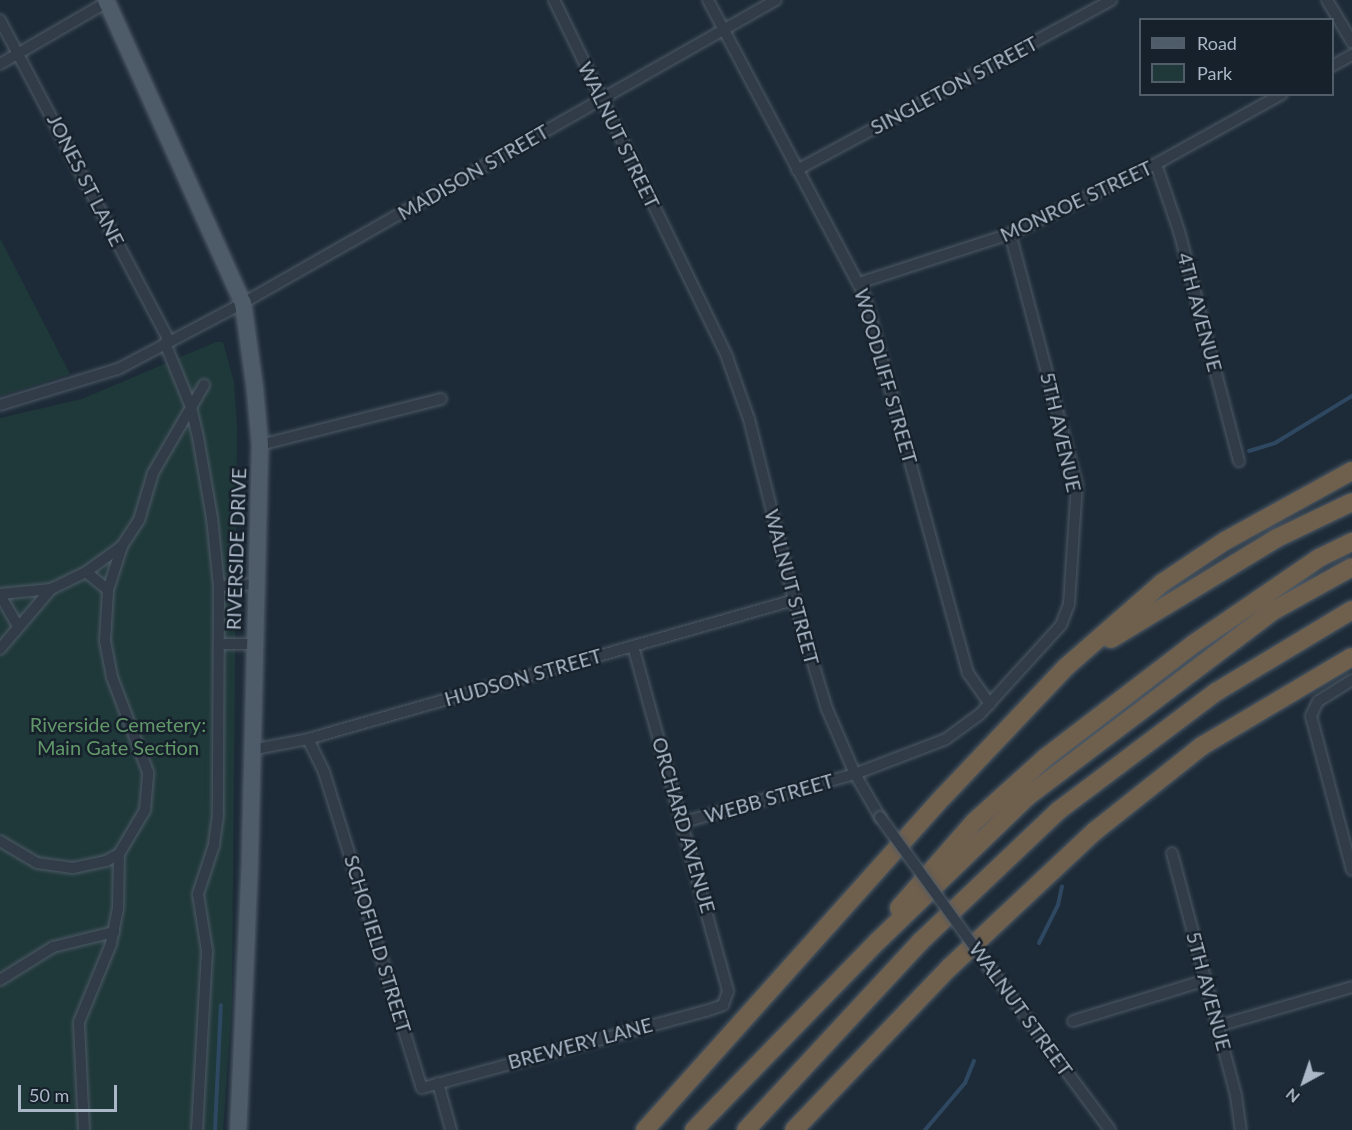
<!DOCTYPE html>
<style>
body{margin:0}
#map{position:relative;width:1352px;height:1130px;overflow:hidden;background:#1d2b38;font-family:Lato,sans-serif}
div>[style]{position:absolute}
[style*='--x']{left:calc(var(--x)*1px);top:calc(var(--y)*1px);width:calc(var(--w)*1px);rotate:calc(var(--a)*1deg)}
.green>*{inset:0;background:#1f3839}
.stream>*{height:4px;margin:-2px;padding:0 2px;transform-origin:2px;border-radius:2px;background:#2f4861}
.roads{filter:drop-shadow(0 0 2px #4e5a66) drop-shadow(0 0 2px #4e5a66)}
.street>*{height:10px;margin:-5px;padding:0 5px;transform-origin:5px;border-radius:5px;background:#313c48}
.primary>*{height:16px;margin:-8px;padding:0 8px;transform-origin:8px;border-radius:8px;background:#4e5b69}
.highway>*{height:18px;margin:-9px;padding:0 9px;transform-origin:9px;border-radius:9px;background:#6f5f4d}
.bridges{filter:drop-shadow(0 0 2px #4e5a66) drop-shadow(0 0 2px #4e5a66)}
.street-bridge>*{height:10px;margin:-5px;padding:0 5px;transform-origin:5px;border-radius:5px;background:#313c48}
span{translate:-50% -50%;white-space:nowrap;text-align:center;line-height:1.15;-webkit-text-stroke:5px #17212c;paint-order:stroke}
.street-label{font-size:20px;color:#aab7c6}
.park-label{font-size:20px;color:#619769}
.legend{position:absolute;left:1139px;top:18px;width:195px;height:78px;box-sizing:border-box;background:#17212c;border:2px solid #525d6a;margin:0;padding:8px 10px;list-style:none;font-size:18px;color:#aab7c6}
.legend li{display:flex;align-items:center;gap:12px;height:30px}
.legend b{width:30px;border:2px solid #525d6a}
.north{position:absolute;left:1274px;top:1052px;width:60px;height:60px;-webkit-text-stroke:4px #17212c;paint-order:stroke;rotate:220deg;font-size:16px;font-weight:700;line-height:24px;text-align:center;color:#aab7c6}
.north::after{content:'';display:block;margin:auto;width:21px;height:27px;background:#aab7c6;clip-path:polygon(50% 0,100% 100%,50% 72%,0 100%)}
.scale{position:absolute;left:18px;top:1085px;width:99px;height:27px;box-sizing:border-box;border:3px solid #aab7c6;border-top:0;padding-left:8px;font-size:18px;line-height:21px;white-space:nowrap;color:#aab7c6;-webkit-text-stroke:4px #17212c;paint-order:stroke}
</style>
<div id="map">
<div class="green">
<i style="clip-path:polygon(0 238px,70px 374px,0 396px)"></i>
<i style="clip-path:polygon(216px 342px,223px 342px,234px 382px,237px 426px,232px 1002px,223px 1130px,0 1130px,0 418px,82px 399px)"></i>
</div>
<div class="stream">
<i style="--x:1249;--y:451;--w:27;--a:-17"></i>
<i style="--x:1275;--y:443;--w:90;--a:-31.4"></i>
<i style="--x:1039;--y:943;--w:42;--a:-63.4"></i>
<i style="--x:1058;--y:905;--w:19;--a:-78"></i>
<i style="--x:215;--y:1130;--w:125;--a:-87.3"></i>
<i style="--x:925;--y:1130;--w:62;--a:-49.6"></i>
<i style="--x:965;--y:1083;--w:24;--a:-68"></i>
</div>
<div class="roads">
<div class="street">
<i style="--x:554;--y:0;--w:397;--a:64.1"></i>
<i style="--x:727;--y:357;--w:66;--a:70.5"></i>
<i style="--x:749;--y:419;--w:187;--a:76"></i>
<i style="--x:794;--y:600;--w:114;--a:73.2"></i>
<i style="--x:827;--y:709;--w:71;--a:66.7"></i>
<i style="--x:855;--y:774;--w:50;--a:59.8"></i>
<i style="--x:708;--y:0;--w:336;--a:62.1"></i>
<i style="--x:865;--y:297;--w:390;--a:74.7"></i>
<i style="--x:968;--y:673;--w:38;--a:55"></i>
<i style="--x:1327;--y:0;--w:49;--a:59.2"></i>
<i style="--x:0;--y:20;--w:363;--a:62.2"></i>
<i style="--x:0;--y:64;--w:124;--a:-30.1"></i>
<i style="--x:1332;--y:66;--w:23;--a:-29"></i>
<i style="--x:1156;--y:164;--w:71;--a:71.1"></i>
<i style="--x:1179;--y:231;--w:238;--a:75.4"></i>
<i style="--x:797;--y:170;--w:357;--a:-28.4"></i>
<i style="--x:859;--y:283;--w:159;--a:-18"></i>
<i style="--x:1010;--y:234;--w:162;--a:-25.6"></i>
<i style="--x:1156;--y:164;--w:144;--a:-29.1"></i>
<i style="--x:165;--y:343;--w:69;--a:67.9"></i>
<i style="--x:191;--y:407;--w:31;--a:77"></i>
<i style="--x:198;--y:437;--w:82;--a:80.2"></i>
<i style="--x:212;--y:518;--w:68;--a:84.1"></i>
<i style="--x:219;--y:586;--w:229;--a:90.3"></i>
<i style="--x:218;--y:815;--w:30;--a:98"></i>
<i style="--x:214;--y:845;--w:52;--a:108.1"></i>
<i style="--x:198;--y:894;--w:58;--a:81"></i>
<i style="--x:207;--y:951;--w:179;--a:93.2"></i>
<i style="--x:0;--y:405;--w:123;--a:-17"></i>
<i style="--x:118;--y:369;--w:141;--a:-27.8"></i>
<i style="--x:243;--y:303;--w:613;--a:-29.62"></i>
<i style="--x:260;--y:445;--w:187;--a:-14.3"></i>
<i style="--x:86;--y:572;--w:28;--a:39"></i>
<i style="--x:219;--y:586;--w:37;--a:-3"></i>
<i style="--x:0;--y:594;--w:51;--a:-5.6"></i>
<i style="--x:0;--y:595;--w:34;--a:60"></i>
<i style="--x:220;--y:644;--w:34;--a:0"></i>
<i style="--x:0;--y:649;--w:79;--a:-49.6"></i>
<i style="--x:51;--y:589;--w:39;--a:-26"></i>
<i style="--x:86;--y:572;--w:44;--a:-35.8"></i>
<i style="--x:1352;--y:680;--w:40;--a:148"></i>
<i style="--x:1318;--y:701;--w:17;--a:115"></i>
<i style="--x:1311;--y:716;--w:159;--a:75.1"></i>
<i style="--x:308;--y:739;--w:37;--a:64"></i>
<i style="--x:324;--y:772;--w:331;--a:72.8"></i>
<i style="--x:422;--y:1088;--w:294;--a:-15.2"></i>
<i style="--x:706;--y:1011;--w:18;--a:-19"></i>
<i style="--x:723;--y:1005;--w:15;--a:-70"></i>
<i style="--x:728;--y:991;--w:358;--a:-105.4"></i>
<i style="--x:251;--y:750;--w:58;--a:-10.9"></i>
<i style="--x:308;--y:739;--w:505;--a:-15.96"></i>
<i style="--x:684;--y:822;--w:178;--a:-15.7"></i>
<i style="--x:855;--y:774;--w:97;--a:-21"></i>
<i style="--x:946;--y:739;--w:42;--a:-36.3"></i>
<i style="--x:980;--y:714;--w:120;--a:-47.7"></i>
<i style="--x:1061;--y:625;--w:22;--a:-69"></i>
<i style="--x:1069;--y:604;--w:119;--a:-86.2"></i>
<i style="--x:1077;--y:485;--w:260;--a:-104.9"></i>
<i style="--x:0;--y:841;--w:43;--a:30.7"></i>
<i style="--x:37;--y:863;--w:36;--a:8"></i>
<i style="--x:73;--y:868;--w:34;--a:-12"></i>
<i style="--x:106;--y:861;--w:15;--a:-28"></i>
<i style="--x:119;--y:854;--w:51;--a:-59.4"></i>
<i style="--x:145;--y:810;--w:38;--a:-85"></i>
<i style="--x:148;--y:772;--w:102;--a:-110.8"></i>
<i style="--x:112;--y:677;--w:37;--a:-101"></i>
<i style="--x:105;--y:641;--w:51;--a:-86.6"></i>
<i style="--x:108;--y:590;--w:46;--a:-72.3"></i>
<i style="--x:122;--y:546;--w:31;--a:-57"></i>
<i style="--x:139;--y:520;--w:49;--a:-73.4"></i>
<i style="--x:153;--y:473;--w:102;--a:-59.9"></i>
<i style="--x:1172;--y:853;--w:251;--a:75.2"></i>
<i style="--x:1236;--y:1096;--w:34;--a:82"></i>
<i style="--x:989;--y:967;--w:203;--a:53.4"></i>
<i style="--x:0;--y:980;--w:62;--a:-31.9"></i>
<i style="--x:53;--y:947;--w:63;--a:-13.8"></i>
<i style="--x:1073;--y:1021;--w:139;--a:-17.1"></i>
<i style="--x:1218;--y:1026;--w:140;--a:-16.2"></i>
<i style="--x:438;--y:1083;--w:49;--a:74.5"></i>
<i style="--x:84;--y:1130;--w:108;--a:-92.7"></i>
<i style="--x:79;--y:1022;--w:84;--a:-67.7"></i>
<i style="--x:111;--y:944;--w:36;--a:-79"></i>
<i style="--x:118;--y:909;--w:55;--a:-89"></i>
</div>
<div class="primary">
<i style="--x:106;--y:0;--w:333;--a:65.7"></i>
<i style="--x:243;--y:303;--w:88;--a:82.1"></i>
<i style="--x:255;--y:390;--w:55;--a:84.8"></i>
<i style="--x:260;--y:445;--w:415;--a:91.4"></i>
<i style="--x:250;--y:860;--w:270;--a:92.5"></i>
</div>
<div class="highway">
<i style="--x:1111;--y:639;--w:194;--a:-31.3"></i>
<i style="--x:1277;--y:538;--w:83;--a:-25.6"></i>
<i style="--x:899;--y:908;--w:114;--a:-48.9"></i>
<i style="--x:974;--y:822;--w:96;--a:-42"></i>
<i style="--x:1045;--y:758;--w:185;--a:-37.5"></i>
<i style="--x:1192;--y:645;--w:154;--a:-34.4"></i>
<i style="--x:1319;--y:558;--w:37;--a:-26"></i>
<i style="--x:645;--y:1130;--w:447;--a:-48.2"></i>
<i style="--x:943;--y:797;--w:179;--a:-46.6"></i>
<i style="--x:1066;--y:667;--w:128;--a:-41.2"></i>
<i style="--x:1162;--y:583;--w:76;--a:-33.7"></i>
<i style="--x:1225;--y:541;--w:145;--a:-28.9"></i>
<i style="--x:694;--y:1130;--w:265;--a:-45.8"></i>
<i style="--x:879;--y:940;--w:206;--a:-44"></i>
<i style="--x:1027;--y:797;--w:308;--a:-37.1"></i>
<i style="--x:1273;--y:611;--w:90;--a:-29.1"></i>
<i style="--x:746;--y:1130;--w:256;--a:-47.2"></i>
<i style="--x:920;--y:942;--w:190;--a:-43.5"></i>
<i style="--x:1058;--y:811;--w:198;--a:-37"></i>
<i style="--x:1216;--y:692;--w:159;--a:-31.1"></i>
<i style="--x:794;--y:1130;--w:226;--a:-46.3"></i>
<i style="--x:950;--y:967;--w:199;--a:-43.2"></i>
<i style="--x:1095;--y:831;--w:137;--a:-38.5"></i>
<i style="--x:1202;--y:746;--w:174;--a:-30.7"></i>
</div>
</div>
<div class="bridges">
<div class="street-bridge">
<i style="--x:880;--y:817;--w:185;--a:54"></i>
</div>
</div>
<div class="street-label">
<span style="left:954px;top:85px;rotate:-28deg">SINGLETON STREET</span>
<span style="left:619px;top:135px;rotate:64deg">WALNUT STREET</span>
<span style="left:473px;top:172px;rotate:-30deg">MADISON STREET</span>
<span style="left:86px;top:180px;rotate:63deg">JONES ST LANE</span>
<span style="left:1076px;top:201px;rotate:-25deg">MONROE STREET</span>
<span style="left:1200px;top:312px;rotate:75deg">4TH AVENUE</span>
<span style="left:886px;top:376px;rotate:74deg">WOODLIFF STREET</span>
<span style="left:1061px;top:432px;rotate:77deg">5TH AVENUE</span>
<span style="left:236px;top:549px;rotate:-88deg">RIVERSIDE DRIVE</span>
<span style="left:792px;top:587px;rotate:75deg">WALNUT STREET</span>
<span style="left:523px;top:677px;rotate:-16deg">HUDSON STREET</span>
<span style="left:769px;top:798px;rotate:-16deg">WEBB STREET</span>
<span style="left:684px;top:825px;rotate:74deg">ORCHARD AVENUE</span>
<span style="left:378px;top:944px;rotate:73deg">SCHOFIELD STREET</span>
<span style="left:1209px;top:991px;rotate:75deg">5TH AVENUE</span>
<span style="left:1021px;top:1009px;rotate:54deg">WALNUT STREET</span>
<span style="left:580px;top:1043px;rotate:-15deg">BREWERY LANE</span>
</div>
<div class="park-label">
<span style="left:118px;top:736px">Riverside Cemetery:<br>Main Gate Section</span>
</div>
<ul class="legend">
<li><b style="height:8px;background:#4e5b69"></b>Road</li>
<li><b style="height:16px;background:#1f3839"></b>Park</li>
</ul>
<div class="north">N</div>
<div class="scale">50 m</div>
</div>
